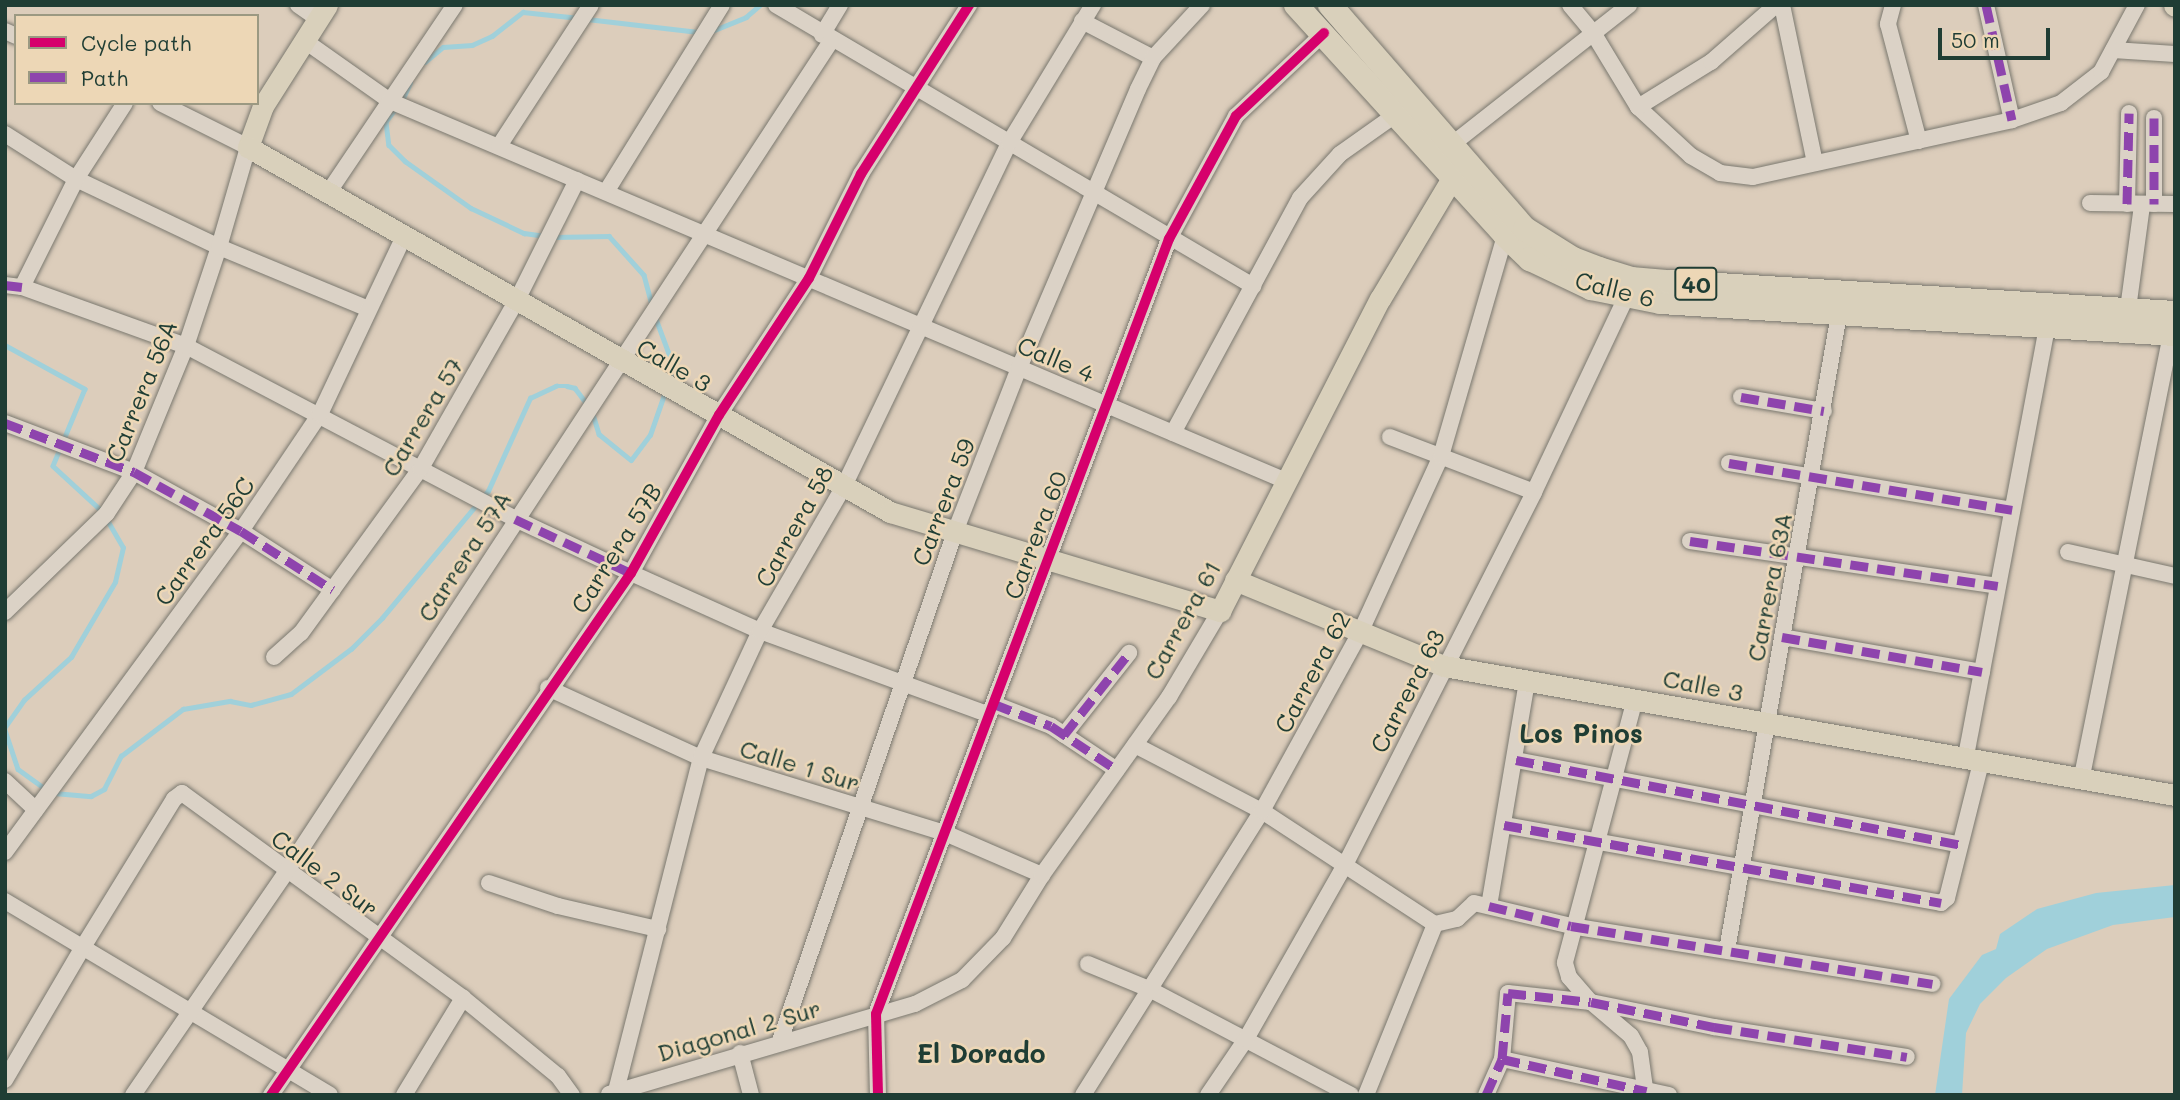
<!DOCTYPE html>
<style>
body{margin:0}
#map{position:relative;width:2180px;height:1100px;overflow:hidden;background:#dccdbb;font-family:Mali,sans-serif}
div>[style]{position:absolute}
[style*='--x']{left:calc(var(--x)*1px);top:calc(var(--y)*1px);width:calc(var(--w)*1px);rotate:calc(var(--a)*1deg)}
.water>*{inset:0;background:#a0d0da}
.stream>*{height:4.5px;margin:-2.25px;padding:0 2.25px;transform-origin:2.25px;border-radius:2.25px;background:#a0d0da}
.roads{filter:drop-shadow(0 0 2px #7a786f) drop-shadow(0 0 2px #7a786f)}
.minor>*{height:16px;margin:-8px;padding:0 8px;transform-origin:8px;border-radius:8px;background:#dbd2c6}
.major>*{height:21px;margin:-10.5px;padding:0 10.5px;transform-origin:10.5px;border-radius:10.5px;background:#d9d0bb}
.highway>*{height:24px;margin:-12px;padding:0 12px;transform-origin:12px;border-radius:12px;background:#d9d0bb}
.quiet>*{height:9px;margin-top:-4.5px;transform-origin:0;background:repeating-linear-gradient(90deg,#8e44ad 0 18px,transparent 0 27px)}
.cycleway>*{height:10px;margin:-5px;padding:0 5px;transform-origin:5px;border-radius:5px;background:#d6006c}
span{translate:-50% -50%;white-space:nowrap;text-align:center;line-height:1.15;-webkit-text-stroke:5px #edd7b6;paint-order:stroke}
.shield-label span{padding:2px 5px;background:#edd7b6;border:2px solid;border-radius:5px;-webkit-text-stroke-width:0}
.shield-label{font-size:23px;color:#1f3d34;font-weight:700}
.street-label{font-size:24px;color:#1f3d34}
.neighbourhood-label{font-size:26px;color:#1f3d34;font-weight:700}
.frame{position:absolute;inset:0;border:7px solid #1f3d34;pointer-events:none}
.legend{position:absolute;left:14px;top:14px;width:245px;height:91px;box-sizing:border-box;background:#edd7b6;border:2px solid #9b9982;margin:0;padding:9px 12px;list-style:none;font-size:21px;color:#1f3d34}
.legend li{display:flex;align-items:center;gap:14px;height:35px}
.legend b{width:35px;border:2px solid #9b9982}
.scale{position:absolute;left:1938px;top:28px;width:112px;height:32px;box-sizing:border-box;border:4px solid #1f3d34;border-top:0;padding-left:9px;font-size:21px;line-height:24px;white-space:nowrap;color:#1f3d34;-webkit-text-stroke:5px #edd7b6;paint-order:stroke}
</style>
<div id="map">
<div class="water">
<i style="clip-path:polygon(2175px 885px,2175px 917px,2113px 925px,2047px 949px,2006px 978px,1980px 1004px,1966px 1033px,1962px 1095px,1935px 1095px,1949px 999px,1982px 955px,1996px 949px,2000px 934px,2037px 909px,2096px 893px)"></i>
</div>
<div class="stream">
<i style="--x:587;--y:19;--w:114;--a:6.6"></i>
<i style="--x:712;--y:31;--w:37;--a:-22"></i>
<i style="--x:746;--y:17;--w:18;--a:-41"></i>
<i style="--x:425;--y:62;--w:23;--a:-40"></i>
<i style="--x:443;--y:47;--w:29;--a:-4"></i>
<i style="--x:472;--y:45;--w:22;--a:-24"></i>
<i style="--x:492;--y:36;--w:39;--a:-38"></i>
<i style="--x:523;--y:12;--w:56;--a:6.1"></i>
<i style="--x:402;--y:100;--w:19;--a:-65"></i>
<i style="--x:397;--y:107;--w:19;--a:126"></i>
<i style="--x:386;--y:122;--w:23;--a:83"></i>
<i style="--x:389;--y:145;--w:23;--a:45"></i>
<i style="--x:405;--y:161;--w:81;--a:35.5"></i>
<i style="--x:471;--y:208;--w:59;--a:25.3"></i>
<i style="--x:524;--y:233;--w:21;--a:8"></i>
<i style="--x:554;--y:237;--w:55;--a:-1"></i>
<i style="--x:609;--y:236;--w:52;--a:48.1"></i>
<i style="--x:644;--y:275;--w:31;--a:75"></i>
<i style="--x:655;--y:316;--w:54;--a:69.6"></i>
<i style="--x:674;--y:367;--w:14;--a:111"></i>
<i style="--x:5;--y:345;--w:91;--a:28.8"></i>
<i style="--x:85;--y:389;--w:83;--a:112.6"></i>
<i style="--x:53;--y:466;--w:68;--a:42.6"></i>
<i style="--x:592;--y:411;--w:24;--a:73"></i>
<i style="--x:599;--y:434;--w:41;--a:39.1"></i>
<i style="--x:631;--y:460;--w:31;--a:-53"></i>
<i style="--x:650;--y:435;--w:46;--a:-70.8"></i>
<i style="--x:5;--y:727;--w:33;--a:-55"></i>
<i style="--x:24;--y:700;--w:64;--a:-42.5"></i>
<i style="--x:71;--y:657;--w:87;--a:-59.6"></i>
<i style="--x:115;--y:582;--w:35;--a:-77"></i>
<i style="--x:123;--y:548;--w:32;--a:-120"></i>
<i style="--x:5;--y:730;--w:41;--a:71.6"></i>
<i style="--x:18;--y:769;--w:34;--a:36"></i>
<i style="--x:54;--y:793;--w:37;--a:5"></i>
<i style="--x:91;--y:796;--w:15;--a:-28"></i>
<i style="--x:104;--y:789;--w:37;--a:-63"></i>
<i style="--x:121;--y:756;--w:78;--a:-37.2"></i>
<i style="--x:183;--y:709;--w:48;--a:-9.7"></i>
<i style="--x:230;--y:701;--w:21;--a:11"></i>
<i style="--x:251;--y:705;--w:41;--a:-15.4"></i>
<i style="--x:291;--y:694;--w:75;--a:-36.9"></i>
<i style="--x:351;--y:649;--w:44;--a:-45"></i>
<i style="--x:382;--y:618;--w:165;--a:-50.2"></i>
<i style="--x:488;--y:491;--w:102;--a:-65.7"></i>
<i style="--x:530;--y:398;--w:29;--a:-25"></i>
<i style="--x:556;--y:386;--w:11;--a:0"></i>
<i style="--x:567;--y:386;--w:8;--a:14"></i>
<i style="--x:575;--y:388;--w:20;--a:53"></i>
</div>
<div class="roads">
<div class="minor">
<i style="--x:298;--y:5;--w:24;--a:35"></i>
<i style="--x:776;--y:5;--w:554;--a:30.5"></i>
<i style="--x:1570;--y:5;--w:34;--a:50"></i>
<i style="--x:1592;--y:31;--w:89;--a:58.8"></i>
<i style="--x:1638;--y:107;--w:72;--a:42.8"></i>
<i style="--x:1691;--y:156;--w:34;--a:30"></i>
<i style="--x:1720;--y:173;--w:33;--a:7"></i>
<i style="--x:1753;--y:177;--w:265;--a:-12.4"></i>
<i style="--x:2012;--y:120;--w:52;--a:-19.1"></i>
<i style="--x:2061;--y:103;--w:51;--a:-37.8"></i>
<i style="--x:2101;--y:72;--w:76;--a:-61.8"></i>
<i style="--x:1782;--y:5;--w:161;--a:78.2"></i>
<i style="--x:1893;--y:5;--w:20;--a:105"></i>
<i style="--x:1888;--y:24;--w:121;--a:75.2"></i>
<i style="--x:1986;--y:5;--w:118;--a:77.3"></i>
<i style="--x:1082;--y:21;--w:80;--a:27.5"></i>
<i style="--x:5;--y:31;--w:12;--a:24"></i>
<i style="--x:822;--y:35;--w:35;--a:-59"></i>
<i style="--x:305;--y:41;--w:104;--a:35.2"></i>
<i style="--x:390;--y:101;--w:973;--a:22.98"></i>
<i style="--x:2113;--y:50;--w:62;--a:3.7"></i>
<i style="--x:1638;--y:107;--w:86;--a:-31.7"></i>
<i style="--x:1711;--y:62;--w:86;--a:-41.2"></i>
<i style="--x:2154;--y:118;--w:86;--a:90"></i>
<i style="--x:5;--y:134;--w:84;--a:32.4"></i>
<i style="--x:76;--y:179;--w:158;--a:25.4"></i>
<i style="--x:219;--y:247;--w:162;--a:22.5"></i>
<i style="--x:499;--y:146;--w:168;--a:-56.9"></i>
<i style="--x:1450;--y:146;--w:228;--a:-38.2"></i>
<i style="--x:606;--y:192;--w:220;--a:-58.2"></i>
<i style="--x:328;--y:193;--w:227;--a:-56"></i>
<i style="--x:2090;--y:203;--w:85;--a:0.7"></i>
<i style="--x:2127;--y:204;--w:91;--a:-88.7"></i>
<i style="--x:5;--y:285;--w:17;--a:7"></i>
<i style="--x:22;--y:287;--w:174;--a:19.8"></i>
<i style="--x:186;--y:346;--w:372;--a:27.7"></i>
<i style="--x:515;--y:519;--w:128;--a:25"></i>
<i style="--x:631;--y:573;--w:141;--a:24.2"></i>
<i style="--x:760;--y:631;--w:244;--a:20.1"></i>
<i style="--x:22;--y:287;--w:121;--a:-63.4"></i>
<i style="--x:76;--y:179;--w:90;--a:-57.2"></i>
<i style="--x:2128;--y:309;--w:105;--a:-82.3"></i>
<i style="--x:1741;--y:397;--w:84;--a:9.6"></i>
<i style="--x:5;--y:423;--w:138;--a:20.8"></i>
<i style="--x:134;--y:472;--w:122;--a:28.9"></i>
<i style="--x:241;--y:531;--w:109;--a:32.7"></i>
<i style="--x:1173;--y:433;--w:267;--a:-61.6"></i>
<i style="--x:1300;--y:198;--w:59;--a:-47.7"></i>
<i style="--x:1340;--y:154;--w:67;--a:-35.3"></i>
<i style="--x:1390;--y:437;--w:154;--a:20.9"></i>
<i style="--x:1729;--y:463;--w:287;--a:9.4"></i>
<i style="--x:1690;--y:541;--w:311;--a:8.3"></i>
<i style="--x:2068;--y:552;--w:110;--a:12.6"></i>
<i style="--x:5;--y:612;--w:142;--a:-44.1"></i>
<i style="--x:107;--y:513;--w:49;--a:-56.6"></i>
<i style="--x:134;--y:472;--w:136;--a:-67.6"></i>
<i style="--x:186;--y:346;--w:104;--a:-71.6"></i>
<i style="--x:219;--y:247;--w:104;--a:-73.8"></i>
<i style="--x:248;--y:147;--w:98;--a:-153.4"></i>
<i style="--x:1782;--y:637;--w:203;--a:9.9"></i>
<i style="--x:274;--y:657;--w:36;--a:-42"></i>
<i style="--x:301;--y:633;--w:204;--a:-54"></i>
<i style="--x:421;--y:468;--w:193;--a:-60.3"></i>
<i style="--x:517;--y:300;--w:134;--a:-63.4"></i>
<i style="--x:548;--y:688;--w:168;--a:24.6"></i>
<i style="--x:701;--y:758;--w:255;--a:17.1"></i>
<i style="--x:945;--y:833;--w:106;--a:23.4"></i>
<i style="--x:1635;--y:699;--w:273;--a:104.9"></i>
<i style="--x:1565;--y:963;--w:15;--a:74"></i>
<i style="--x:1569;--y:977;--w:33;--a:49"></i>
<i style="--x:1591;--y:1002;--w:52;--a:40.4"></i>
<i style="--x:1631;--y:1036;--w:18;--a:61"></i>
<i style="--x:1640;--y:1052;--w:43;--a:82.1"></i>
<i style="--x:994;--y:704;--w:61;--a:21.1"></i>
<i style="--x:1051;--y:726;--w:79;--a:33.7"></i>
<i style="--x:1064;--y:735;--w:105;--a:-51.6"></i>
<i style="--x:1135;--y:745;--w:143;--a:27.5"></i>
<i style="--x:1262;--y:811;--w:207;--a:33.2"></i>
<i style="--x:1966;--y:756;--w:437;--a:-79.3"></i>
<i style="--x:1516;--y:760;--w:452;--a:10.8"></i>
<i style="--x:2082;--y:776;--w:451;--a:-78.6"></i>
<i style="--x:5;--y:781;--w:42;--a:43.1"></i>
<i style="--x:1504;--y:825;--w:444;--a:10.1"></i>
<i style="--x:1941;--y:903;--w:8;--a:-40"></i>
<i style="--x:1947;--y:898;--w:143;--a:-75.9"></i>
<i style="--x:5;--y:852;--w:398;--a:-53.7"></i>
<i style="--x:241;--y:531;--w:141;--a:-56"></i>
<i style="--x:320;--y:414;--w:197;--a:-64.7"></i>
<i style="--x:489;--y:883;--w:73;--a:18.4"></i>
<i style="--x:558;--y:906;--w:103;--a:13"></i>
<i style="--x:5;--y:901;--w:378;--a:30.8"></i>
<i style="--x:1489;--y:906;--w:227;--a:-80.4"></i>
<i style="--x:1435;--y:924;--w:23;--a:-13"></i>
<i style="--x:1457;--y:919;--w:23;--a:-43"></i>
<i style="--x:1474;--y:903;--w:100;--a:13.3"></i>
<i style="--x:1571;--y:926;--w:366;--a:9.1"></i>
<i style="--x:1727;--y:950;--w:646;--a:-80.01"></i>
<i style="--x:1088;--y:964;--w:66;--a:22.3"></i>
<i style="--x:1149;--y:989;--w:228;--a:27.7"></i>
<i style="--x:780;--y:1041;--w:538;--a:-71.03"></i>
<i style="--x:955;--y:532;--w:176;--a:-68.7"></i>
<i style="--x:1019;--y:368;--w:303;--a:-66.9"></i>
<i style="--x:1138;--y:89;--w:34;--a:-64"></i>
<i style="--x:1153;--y:58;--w:72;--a:-47.2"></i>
<i style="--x:740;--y:1053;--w:43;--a:75.3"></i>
<i style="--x:1502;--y:1059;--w:171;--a:12.2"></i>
<i style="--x:5;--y:1080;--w:154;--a:-59.6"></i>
<i style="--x:83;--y:947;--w:174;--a:-58.4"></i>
<i style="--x:174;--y:799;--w:10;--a:-37"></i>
<i style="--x:182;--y:793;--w:348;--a:36.1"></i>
<i style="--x:463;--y:998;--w:123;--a:39.4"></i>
<i style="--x:558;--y:1076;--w:24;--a:54"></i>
<i style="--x:616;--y:1091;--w:344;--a:-75.7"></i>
<i style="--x:701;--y:758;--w:140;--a:-65.1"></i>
<i style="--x:760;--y:631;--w:168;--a:-59.9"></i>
<i style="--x:844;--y:486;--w:381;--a:-64.3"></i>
<i style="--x:1009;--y:143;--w:162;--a:-58.7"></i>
<i style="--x:609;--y:1094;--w:319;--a:-16.4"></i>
<i style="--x:915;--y:1004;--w:53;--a:-27.1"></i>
<i style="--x:962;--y:980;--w:59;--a:-45.7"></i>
<i style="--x:1003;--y:938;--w:74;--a:-58.2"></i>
<i style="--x:1042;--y:875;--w:219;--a:-54.5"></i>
<i style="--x:1169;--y:697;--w:100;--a:-59.3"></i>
<i style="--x:133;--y:1095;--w:270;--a:-55.5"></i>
<i style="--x:286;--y:872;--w:994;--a:-56.74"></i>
<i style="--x:271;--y:1095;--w:634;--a:-55.41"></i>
<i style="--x:631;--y:573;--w:181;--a:-60.9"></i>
<i style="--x:719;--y:415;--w:164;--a:-56.7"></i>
<i style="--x:809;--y:278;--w:116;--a:-63.4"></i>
<i style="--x:861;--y:174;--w:201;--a:-57.4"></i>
<i style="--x:404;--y:1095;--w:114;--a:-58.7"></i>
<i style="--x:878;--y:1095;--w:81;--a:-91.4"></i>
<i style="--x:876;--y:1014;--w:829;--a:-69.29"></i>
<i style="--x:1169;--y:239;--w:140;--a:-61.4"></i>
<i style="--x:1236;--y:116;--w:121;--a:-43.3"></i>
<i style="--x:1083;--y:1095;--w:336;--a:-57.8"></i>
<i style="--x:1262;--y:811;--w:203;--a:-61.2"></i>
<i style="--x:1360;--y:633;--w:195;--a:-65.4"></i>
<i style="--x:1441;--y:456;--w:230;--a:-73.8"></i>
<i style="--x:1208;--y:1095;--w:68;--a:-55.8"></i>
<i style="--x:1246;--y:1039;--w:202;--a:-60.4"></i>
<i style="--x:1346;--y:863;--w:416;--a:-63.1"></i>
<i style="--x:1534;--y:492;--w:216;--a:-64.7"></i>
<i style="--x:1366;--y:1095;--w:184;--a:-68"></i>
<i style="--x:1486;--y:1095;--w:39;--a:-66"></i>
<i style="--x:1502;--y:1059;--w:66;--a:-84.8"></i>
<i style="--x:1508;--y:993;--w:83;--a:6.2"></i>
<i style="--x:1591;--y:1002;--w:126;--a:11.5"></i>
<i style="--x:1714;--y:1027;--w:195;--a:8.8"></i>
</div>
<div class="major">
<i style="--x:327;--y:5;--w:120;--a:122.4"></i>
<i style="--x:263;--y:106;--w:44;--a:110.1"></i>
<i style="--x:248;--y:147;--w:739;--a:29.62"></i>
<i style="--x:890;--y:512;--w:345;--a:16.7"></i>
<i style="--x:1220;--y:611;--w:351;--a:-62.9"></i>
<i style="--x:1380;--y:299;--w:141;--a:-59.2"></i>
<i style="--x:2174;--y:5;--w:1;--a:45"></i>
<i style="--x:1235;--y:580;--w:226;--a:22.4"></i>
<i style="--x:1444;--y:666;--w:742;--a:10.01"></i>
</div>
<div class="highway">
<i style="--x:1296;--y:5;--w:311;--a:47.7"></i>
<i style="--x:1505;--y:235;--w:35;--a:44"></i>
<i style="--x:1530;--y:259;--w:68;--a:25.4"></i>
<i style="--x:1591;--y:288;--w:71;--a:11.3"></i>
<i style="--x:1661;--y:302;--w:515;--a:3.56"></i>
<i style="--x:1330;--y:5;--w:297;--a:49"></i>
<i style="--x:1525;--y:229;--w:57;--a:32"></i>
<i style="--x:1573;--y:259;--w:28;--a:21"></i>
<i style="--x:1599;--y:269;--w:34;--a:17"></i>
<i style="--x:1631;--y:279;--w:38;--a:5"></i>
<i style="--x:1669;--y:282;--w:507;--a:3.51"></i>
</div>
</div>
<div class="quiet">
<i style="--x:1986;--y:5;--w:118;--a:77.3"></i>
<i style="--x:2154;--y:118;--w:86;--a:90"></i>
<i style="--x:2127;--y:204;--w:91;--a:-88.7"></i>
<i style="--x:5;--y:285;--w:17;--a:7"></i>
<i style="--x:1741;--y:397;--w:84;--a:9.6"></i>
<i style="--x:5;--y:423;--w:138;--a:20.8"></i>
<i style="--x:134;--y:472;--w:122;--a:28.9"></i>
<i style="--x:241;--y:531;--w:109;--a:32.7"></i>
<i style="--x:1729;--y:463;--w:287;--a:9.4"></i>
<i style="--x:515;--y:519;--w:128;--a:25"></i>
<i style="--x:1690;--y:541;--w:311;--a:8.3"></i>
<i style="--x:1782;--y:637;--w:203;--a:9.9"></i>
<i style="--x:994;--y:704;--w:61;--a:21.1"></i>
<i style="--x:1051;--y:726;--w:79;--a:33.7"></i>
<i style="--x:1064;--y:735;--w:105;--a:-51.6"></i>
<i style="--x:1516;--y:760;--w:452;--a:10.8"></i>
<i style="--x:1504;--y:825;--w:444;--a:10.1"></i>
<i style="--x:1489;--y:906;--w:84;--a:13.7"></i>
<i style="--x:1571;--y:926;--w:366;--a:9.1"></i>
<i style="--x:1502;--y:1059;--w:148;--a:12.5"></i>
<i style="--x:1486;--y:1095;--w:39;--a:-66"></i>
<i style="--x:1502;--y:1059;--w:66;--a:-84.8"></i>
<i style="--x:1508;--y:993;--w:83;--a:6.2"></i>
<i style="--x:1591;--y:1002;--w:126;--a:11.5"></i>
<i style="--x:1714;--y:1027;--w:195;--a:8.8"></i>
</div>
<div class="cycleway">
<i style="--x:271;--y:1095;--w:634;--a:-55.41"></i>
<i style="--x:631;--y:573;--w:181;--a:-60.9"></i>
<i style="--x:719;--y:415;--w:164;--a:-56.7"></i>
<i style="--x:809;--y:278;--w:116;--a:-63.4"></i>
<i style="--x:861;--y:174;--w:201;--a:-57.4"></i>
<i style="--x:878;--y:1095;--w:81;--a:-91.4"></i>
<i style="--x:876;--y:1014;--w:829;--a:-69.29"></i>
<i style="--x:1169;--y:239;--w:140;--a:-61.4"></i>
<i style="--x:1236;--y:116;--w:121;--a:-43.3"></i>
</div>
<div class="shield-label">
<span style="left:1696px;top:284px">40</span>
</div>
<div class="street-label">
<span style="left:1615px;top:289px;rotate:14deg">Calle 6</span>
<span style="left:1056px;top:359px;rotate:23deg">Calle 4</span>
<span style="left:674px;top:365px;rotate:30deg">Calle 3</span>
<span style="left:141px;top:391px;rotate:-68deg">Carrera 56A</span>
<span style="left:422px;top:417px;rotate:-59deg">Carrera 57</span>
<span style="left:943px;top:502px;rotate:-69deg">Carrera 59</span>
<span style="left:794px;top:526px;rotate:-61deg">Carrera 58</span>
<span style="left:1035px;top:535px;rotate:-69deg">Carrera 60</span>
<span style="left:204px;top:541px;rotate:-54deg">Carrera 56C</span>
<span style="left:616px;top:548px;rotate:-58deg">Carrera 57B</span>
<span style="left:464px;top:556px;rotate:-57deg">Carrera 57A</span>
<span style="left:1769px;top:587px;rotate:-79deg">Carrera 63A</span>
<span style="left:1182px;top:620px;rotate:-61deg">Carrera 61</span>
<span style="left:1312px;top:672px;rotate:-62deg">Carrera 62</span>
<span style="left:1703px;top:685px;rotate:11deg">Calle 3</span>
<span style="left:1407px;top:691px;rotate:-63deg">Carrera 63</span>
<span style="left:800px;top:765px;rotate:17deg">Calle 1 Sur</span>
<span style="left:325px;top:873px;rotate:37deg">Calle 2 Sur</span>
<span style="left:739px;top:1030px;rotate:-16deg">Diagonal 2 Sur</span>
</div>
<div class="neighbourhood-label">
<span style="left:1581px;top:734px">Los Pinos</span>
<span style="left:981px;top:1054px">El Dorado</span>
</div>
<div class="frame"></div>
<ul class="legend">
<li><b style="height:9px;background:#d6006c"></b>Cycle path</li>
<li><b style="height:9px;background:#8e44ad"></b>Path</li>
</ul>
<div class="scale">50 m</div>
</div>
